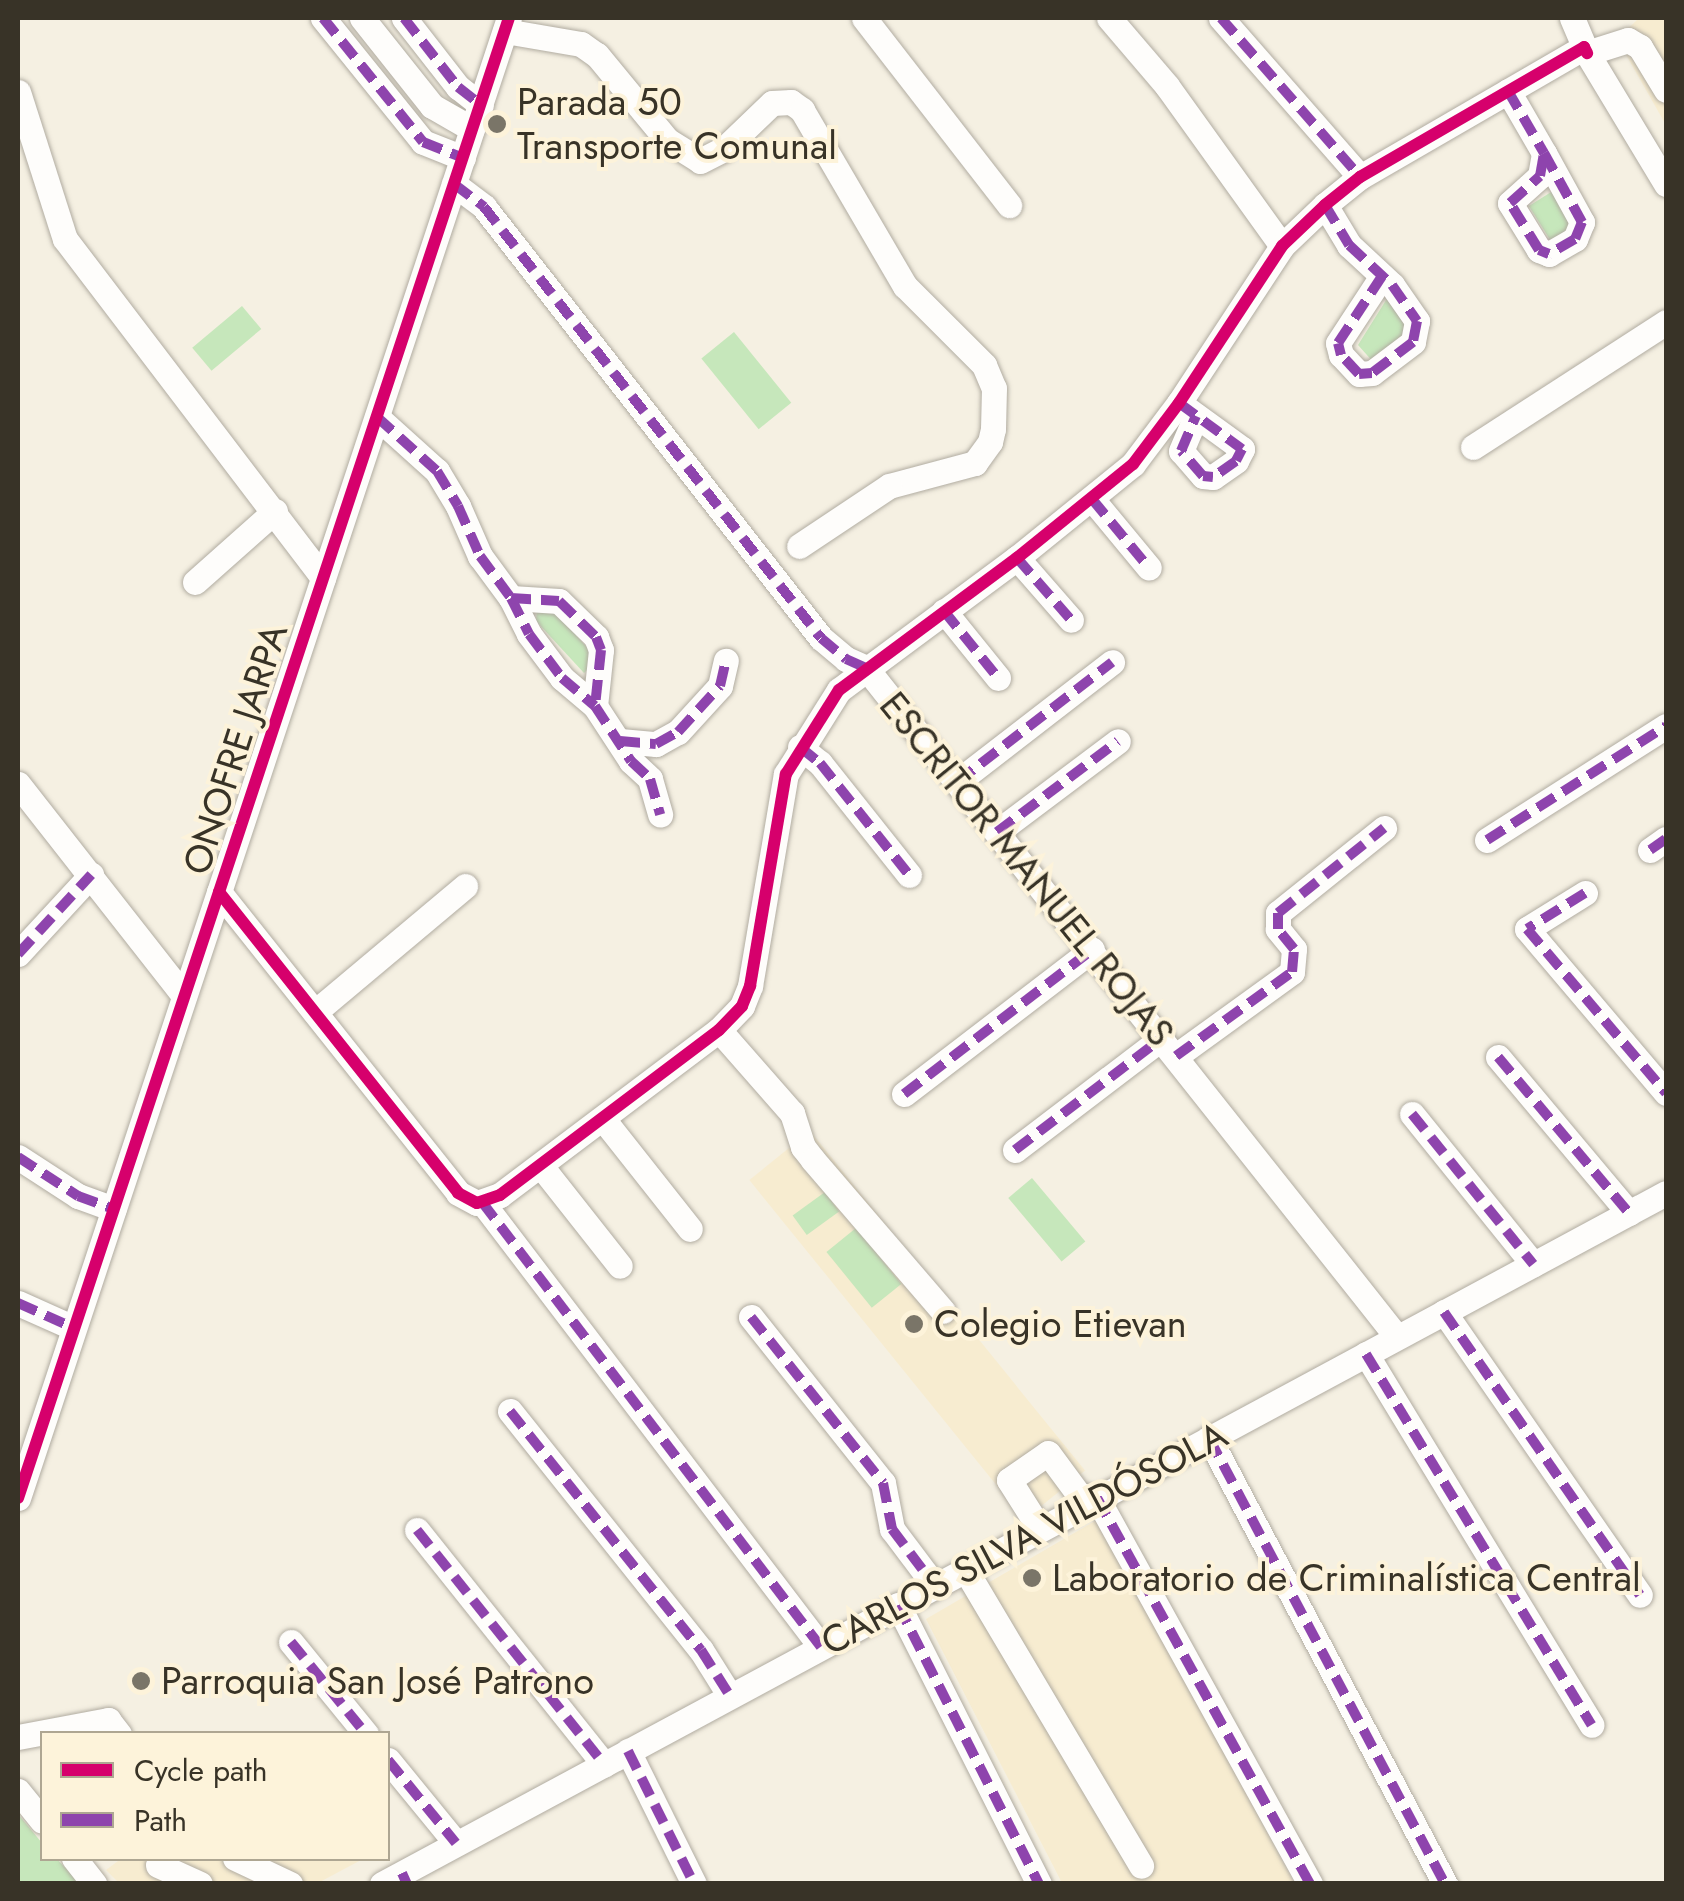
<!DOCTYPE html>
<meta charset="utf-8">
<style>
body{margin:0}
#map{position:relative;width:1684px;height:1901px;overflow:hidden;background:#f5f0e2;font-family:Jost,sans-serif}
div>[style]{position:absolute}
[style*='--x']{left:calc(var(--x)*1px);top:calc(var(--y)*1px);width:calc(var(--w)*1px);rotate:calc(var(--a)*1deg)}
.built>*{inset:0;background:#f7ecd0;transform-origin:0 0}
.green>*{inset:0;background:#c6e7bb;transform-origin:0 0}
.roads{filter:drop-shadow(0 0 2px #b1aca1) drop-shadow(0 0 2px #b1aca1)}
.minor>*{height:25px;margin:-12.5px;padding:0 12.5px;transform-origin:12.5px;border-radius:12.5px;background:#fefdfb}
.quiet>*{height:10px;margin-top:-5px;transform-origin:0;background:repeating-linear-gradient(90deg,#8e44ad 0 20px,transparent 0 30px)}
.cycleway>*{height:12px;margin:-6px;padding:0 6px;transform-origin:6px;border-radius:6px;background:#d6006c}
.dots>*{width:28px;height:28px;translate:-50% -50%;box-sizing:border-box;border:5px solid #fdf3da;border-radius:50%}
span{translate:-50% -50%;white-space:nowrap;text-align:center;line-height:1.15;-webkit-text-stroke:8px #fdf3da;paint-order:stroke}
.poi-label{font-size:38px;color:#383327}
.left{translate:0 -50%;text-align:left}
.street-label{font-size:38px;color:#383327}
.frame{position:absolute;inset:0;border:20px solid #383327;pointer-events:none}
.legend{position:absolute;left:40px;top:1731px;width:350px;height:130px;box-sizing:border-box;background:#fdf3da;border:2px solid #aea692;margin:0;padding:12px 18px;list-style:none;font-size:30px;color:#383327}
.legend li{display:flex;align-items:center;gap:20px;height:50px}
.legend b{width:50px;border:2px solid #aea692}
</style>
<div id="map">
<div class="built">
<i style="clip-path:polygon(1639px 18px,1666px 18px,1666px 125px,1617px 39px)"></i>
<i style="left:810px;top:1131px;width:437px;height:78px;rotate:51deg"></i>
<i style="clip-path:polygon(1100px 1518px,1294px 1883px,1062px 1883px,926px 1619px)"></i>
<i style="clip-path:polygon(122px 1858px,363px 1859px,316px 1884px,119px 1883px,106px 1870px)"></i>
</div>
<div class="green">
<i style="left:1556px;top:189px;width:44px;height:32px;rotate:58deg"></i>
<i style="clip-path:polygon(1388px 297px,1416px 337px,1375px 364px,1358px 345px)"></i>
<i style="left:242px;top:306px;width:30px;height:65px;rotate:50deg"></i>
<i style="left:734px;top:332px;width:91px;height:42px;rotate:51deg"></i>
<i style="clip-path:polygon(537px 609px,553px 609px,598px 660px,584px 673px,536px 621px)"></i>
<i style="left:1032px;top:1178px;width:83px;height:31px;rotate:50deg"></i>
<i style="left:825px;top:1192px;width:24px;height:40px;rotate:54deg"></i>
<i style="left:856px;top:1228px;width:72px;height:38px;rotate:51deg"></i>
<i style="clip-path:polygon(18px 1814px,42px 1843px,42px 1858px,57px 1859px,79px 1883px,18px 1883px)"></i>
</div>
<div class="roads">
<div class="minor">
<i style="--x:323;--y:18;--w:159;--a:51.1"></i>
<i style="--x:423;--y:142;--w:43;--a:21.8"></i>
<i style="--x:362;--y:18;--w:112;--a:51.5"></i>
<i style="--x:432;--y:106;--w:46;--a:29.9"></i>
<i style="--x:404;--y:18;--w:88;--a:52"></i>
<i style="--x:458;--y:87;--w:29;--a:38"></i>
<i style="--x:864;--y:18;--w:237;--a:52.2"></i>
<i style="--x:1109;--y:18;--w:89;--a:49.5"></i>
<i style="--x:1167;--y:86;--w:197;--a:54.3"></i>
<i style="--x:1221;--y:18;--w:211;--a:48.8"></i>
<i style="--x:1572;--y:18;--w:38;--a:67"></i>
<i style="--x:1587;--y:53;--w:153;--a:58.9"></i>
<i style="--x:505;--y:31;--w:77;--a:9.7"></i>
<i style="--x:581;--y:44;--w:19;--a:35"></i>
<i style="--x:597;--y:55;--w:110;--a:50.5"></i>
<i style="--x:667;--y:140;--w:39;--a:32"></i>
<i style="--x:700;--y:161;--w:27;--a:-27"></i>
<i style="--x:724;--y:149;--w:66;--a:-43.8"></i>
<i style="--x:772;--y:103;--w:19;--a:-3"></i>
<i style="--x:791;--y:102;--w:14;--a:36"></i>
<i style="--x:802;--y:110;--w:204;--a:59.7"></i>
<i style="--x:905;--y:286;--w:112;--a:45"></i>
<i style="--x:984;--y:365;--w:25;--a:67"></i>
<i style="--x:994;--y:388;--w:41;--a:91.4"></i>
<i style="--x:993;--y:429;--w:13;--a:103"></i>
<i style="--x:990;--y:442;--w:26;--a:126"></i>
<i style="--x:975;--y:463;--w:89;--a:165"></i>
<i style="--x:889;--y:486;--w:108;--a:146.3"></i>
<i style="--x:1587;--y:53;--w:43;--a:-17.6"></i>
<i style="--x:1628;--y:40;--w:14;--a:30"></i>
<i style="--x:1640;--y:47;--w:50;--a:58.8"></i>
<i style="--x:1508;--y:91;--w:72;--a:59.9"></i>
<i style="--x:1544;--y:153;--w:79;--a:61.2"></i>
<i style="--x:1582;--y:222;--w:18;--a:112"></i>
<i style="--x:1575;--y:239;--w:30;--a:150"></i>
<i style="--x:1549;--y:254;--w:11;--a:-158"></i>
<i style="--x:1539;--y:250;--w:55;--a:-121.7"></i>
<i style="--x:1510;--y:203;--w:40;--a:-42"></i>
<i style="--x:1540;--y:176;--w:23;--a:-80"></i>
<i style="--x:18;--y:92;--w:154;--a:72.3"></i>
<i style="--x:65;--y:239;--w:426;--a:52.7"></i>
<i style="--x:454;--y:184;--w:38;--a:37"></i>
<i style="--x:484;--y:207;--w:547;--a:51.98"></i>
<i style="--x:821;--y:638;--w:33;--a:40"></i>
<i style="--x:846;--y:659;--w:22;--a:24"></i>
<i style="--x:866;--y:668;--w:854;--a:51.56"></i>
<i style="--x:1325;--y:205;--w:47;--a:59"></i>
<i style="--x:1349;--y:245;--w:59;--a:42.9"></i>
<i style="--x:1392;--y:285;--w:44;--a:55.2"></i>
<i style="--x:1417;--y:321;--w:21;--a:101"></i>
<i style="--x:1413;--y:342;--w:51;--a:142.9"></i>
<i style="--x:1372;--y:373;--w:13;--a:176"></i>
<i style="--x:1359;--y:374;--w:26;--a:-133"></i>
<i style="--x:1341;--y:355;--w:12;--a:-104"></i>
<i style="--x:1338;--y:343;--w:80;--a:-56.7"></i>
<i style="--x:1179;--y:403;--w:78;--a:36.1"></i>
<i style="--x:1242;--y:449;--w:13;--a:117"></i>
<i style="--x:1236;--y:461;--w:28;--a:145"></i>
<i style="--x:1213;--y:477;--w:10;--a:-174"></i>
<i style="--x:1203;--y:476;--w:33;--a:-131"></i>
<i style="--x:1181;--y:451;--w:38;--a:-67"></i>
<i style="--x:377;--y:417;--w:81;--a:42"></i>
<i style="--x:437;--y:471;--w:41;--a:59"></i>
<i style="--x:458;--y:506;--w:55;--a:66.3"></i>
<i style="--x:480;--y:556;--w:52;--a:53.6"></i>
<i style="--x:511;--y:598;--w:40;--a:63.4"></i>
<i style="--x:529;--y:634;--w:55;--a:53.1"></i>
<i style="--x:562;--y:678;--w:43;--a:40.3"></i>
<i style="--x:595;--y:706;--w:66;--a:56.8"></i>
<i style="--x:631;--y:761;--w:26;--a:43"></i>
<i style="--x:650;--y:779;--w:37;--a:74"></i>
<i style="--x:1473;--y:447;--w:230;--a:-32.9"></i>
<i style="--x:1092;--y:499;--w:89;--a:50.4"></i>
<i style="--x:1017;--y:558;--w:82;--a:48.9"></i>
<i style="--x:195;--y:582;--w:107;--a:-41.6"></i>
<i style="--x:511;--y:598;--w:48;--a:3.6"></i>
<i style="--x:559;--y:601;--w:52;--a:44.2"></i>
<i style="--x:596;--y:637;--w:14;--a:69"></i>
<i style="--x:601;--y:650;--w:56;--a:96.1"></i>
<i style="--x:944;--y:611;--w:86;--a:51.1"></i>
<i style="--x:620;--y:741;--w:36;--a:5"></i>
<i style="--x:656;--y:744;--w:25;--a:-29"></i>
<i style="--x:678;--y:732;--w:62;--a:-47.6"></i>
<i style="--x:720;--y:686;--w:26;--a:-77"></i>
<i style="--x:800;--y:747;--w:26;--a:39"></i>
<i style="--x:820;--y:763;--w:143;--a:51.5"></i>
<i style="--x:957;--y:782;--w:196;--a:-37.7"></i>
<i style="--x:18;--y:784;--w:269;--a:51.9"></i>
<i style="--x:997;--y:832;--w:151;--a:-36.9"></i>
<i style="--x:1487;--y:840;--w:212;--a:-32.5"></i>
<i style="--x:1650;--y:850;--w:19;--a:-35"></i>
<i style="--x:219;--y:892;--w:384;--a:51.5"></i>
<i style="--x:458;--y:1193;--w:21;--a:28"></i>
<i style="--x:477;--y:1203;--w:24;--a:-19"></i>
<i style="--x:500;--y:1195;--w:274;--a:-37"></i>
<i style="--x:719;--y:1030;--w:33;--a:-46"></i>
<i style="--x:742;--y:1006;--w:22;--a:-68"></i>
<i style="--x:750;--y:986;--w:215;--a:-80.4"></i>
<i style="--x:786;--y:774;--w:99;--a:-57.8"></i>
<i style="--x:839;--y:690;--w:222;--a:-36.6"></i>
<i style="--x:1017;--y:558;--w:149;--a:-39"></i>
<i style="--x:1133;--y:464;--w:76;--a:-53"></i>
<i style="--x:1179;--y:403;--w:188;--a:-56.7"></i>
<i style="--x:1282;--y:246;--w:59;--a:-43.6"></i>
<i style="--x:1325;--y:205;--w:45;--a:-38.7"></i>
<i style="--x:1360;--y:177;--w:259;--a:-30.1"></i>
<i style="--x:1585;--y:893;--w:68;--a:148.2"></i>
<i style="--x:1527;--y:929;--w:215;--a:49.7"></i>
<i style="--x:18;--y:954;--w:108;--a:-47.3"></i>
<i style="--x:315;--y:1012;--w:196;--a:-40"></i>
<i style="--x:719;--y:1030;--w:111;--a:48.7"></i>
<i style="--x:792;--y:1113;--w:36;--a:72"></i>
<i style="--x:803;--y:1147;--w:16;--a:52"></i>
<i style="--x:813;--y:1160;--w:199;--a:49.3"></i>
<i style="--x:1176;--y:1056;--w:143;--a:-35.9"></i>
<i style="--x:1292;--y:972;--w:23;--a:-85"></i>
<i style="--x:1294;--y:949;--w:26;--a:-129"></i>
<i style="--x:1278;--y:929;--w:16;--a:-90"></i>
<i style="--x:1278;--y:913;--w:136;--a:-38.7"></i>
<i style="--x:1498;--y:1057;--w:204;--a:50"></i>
<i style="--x:904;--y:1094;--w:237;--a:-37.5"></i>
<i style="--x:1412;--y:1114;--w:193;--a:51.1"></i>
<i style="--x:603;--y:1119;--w:140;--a:51.7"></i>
<i style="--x:1015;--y:1150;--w:185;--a:-37.3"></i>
<i style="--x:18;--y:1157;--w:72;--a:33"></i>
<i style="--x:78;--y:1196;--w:38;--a:20"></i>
<i style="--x:541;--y:1166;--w:127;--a:51.7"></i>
<i style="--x:482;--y:1202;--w:559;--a:52.7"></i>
<i style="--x:18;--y:1303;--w:61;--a:24.1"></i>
<i style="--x:1444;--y:1312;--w:344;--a:55.3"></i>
<i style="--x:751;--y:1317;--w:212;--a:51.5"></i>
<i style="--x:883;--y:1483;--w:47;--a:78.9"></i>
<i style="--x:892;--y:1529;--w:71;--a:53"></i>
<i style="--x:1366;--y:1354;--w:434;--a:58.7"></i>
<i style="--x:510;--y:1411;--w:306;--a:51.4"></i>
<i style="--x:701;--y:1650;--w:54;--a:57.8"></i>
<i style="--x:1209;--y:1438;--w:505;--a:62.11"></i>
<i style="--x:18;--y:1498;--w:1559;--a:-71.65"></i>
<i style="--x:1040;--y:1529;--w:58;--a:-122.3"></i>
<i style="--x:1009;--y:1480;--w:47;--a:-34.7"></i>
<i style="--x:1048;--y:1453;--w:52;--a:53.6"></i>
<i style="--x:1079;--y:1495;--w:18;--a:9"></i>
<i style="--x:1097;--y:1498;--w:441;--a:61.1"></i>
<i style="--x:417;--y:1530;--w:300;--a:51.4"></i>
<i style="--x:965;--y:1569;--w:345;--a:59.3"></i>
<i style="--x:898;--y:1605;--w:313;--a:63.2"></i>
<i style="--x:291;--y:1642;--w:119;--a:50.8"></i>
<i style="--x:18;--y:1737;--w:92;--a:-10.7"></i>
<i style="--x:108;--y:1720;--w:18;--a:52"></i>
<i style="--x:628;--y:1751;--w:148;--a:63.6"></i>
<i style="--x:388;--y:1760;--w:107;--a:50.7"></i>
<i style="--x:18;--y:1791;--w:38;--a:51"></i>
<i style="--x:74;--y:1858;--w:33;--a:52"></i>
<i style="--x:235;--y:1858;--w:61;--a:25.3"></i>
<i style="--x:158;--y:1865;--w:46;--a:24.3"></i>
<i style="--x:382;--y:1884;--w:1458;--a:-28.29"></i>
</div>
</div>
<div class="quiet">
<i style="--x:323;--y:18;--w:159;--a:51.1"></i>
<i style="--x:423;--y:142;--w:43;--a:21.8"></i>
<i style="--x:404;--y:18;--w:88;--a:52"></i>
<i style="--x:458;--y:87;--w:29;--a:38"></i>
<i style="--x:1221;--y:18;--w:211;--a:48.8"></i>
<i style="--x:1508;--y:91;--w:72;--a:59.9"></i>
<i style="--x:1544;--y:153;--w:79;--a:61.2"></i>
<i style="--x:1582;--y:222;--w:18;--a:112"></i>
<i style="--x:1575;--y:239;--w:30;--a:150"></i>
<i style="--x:1549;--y:254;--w:11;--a:-158"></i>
<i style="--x:1539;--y:250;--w:55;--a:-121.7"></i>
<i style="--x:1510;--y:203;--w:40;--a:-42"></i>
<i style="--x:1540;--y:176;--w:23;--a:-80"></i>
<i style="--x:454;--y:184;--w:38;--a:37"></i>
<i style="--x:484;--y:207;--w:547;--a:51.98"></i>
<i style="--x:821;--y:638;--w:33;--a:40"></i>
<i style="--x:846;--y:659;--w:22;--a:24"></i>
<i style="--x:1325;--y:205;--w:47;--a:59"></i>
<i style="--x:1349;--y:245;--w:59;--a:42.9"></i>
<i style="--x:1392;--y:285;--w:44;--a:55.2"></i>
<i style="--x:1417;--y:321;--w:21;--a:101"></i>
<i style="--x:1413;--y:342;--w:51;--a:142.9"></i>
<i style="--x:1372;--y:373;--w:13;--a:176"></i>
<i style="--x:1359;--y:374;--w:26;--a:-133"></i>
<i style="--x:1341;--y:355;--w:12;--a:-104"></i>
<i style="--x:1338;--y:343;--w:80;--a:-56.7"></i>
<i style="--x:1179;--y:403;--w:78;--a:36.1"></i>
<i style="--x:1242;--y:449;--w:13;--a:117"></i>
<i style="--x:1236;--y:461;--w:28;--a:145"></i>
<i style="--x:1213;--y:477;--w:10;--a:-174"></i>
<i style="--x:1203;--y:476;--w:33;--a:-131"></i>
<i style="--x:1181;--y:451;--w:38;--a:-67"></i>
<i style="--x:377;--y:417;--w:81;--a:42"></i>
<i style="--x:437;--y:471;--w:41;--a:59"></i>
<i style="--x:458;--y:506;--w:55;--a:66.3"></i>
<i style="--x:480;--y:556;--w:52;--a:53.6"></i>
<i style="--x:511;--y:598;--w:40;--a:63.4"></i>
<i style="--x:529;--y:634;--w:55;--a:53.1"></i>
<i style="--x:562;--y:678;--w:43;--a:40.3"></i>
<i style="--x:595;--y:706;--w:66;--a:56.8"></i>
<i style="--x:631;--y:761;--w:26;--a:43"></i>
<i style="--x:650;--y:779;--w:37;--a:74"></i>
<i style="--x:1092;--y:499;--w:89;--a:50.4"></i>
<i style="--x:1017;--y:558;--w:82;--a:48.9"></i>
<i style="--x:511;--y:598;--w:48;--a:3.6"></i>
<i style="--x:559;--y:601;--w:52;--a:44.2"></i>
<i style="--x:596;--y:637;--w:14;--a:69"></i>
<i style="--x:601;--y:650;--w:56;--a:96.1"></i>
<i style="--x:944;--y:611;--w:86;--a:51.1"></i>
<i style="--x:620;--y:741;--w:36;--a:5"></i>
<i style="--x:656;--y:744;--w:25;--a:-29"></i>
<i style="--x:678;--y:732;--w:62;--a:-47.6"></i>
<i style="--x:720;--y:686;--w:26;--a:-77"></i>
<i style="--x:800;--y:747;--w:26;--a:39"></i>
<i style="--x:820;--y:763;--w:143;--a:51.5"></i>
<i style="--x:957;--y:782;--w:196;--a:-37.7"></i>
<i style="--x:997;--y:832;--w:151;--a:-36.9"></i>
<i style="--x:1487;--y:840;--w:212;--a:-32.5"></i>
<i style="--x:1650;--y:850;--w:19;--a:-35"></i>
<i style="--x:1585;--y:893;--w:68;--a:148.2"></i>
<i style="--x:1527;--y:929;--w:215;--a:49.7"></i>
<i style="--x:18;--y:954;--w:108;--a:-47.3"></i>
<i style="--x:1176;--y:1056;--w:143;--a:-35.9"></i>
<i style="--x:1292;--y:972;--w:23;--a:-85"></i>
<i style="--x:1294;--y:949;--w:26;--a:-129"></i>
<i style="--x:1278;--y:929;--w:16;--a:-90"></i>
<i style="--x:1278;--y:913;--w:136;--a:-38.7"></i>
<i style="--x:1498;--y:1057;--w:204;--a:50"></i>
<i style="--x:904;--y:1094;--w:237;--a:-37.5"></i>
<i style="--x:1412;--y:1114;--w:193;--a:51.1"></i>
<i style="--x:1015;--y:1150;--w:185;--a:-37.3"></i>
<i style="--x:18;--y:1157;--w:72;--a:33"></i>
<i style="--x:78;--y:1196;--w:38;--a:20"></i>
<i style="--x:482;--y:1202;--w:559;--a:52.7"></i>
<i style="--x:18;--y:1303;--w:61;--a:24.1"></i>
<i style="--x:1444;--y:1312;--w:344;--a:55.3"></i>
<i style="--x:751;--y:1317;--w:212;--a:51.5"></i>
<i style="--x:883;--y:1483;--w:47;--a:78.9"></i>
<i style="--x:892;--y:1529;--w:71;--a:53"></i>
<i style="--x:1366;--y:1354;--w:434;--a:58.7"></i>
<i style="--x:510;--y:1411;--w:306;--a:51.4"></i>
<i style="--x:701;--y:1650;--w:54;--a:57.8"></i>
<i style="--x:1209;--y:1438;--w:505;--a:62.11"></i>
<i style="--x:1097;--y:1498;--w:441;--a:61.1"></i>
<i style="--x:417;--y:1530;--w:300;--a:51.4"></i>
<i style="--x:898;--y:1605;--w:313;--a:63.2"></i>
<i style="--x:291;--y:1642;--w:119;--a:50.8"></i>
<i style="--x:628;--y:1751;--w:148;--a:63.6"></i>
<i style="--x:388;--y:1760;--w:107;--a:50.7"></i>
<i style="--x:402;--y:1873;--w:12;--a:66"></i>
</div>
<div class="cycleway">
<i style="--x:219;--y:892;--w:384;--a:51.5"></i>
<i style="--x:458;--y:1193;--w:21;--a:28"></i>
<i style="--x:477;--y:1203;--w:24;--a:-19"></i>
<i style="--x:500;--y:1195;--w:274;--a:-37"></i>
<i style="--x:719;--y:1030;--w:33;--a:-46"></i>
<i style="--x:742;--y:1006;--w:22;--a:-68"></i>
<i style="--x:750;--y:986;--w:215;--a:-80.4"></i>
<i style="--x:786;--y:774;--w:99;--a:-57.8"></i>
<i style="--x:839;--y:690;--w:222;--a:-36.6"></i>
<i style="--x:1017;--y:558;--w:149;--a:-39"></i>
<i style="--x:1133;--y:464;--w:76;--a:-53"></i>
<i style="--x:1179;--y:403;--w:188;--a:-56.7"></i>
<i style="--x:1282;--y:246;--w:59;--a:-43.6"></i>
<i style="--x:1325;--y:205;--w:45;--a:-38.7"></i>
<i style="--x:1360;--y:177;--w:259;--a:-30.1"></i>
<i style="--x:1584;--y:47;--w:7;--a:63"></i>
<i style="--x:18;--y:1498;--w:1559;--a:-71.65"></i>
</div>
<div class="dots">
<i style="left:497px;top:124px;background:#7a7568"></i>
<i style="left:914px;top:1324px;background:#7a7568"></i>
<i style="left:1032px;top:1578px;background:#7a7568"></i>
<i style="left:141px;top:1681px;background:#7a7568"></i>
</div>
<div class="poi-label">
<span class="left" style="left:517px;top:124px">Parada 50<br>Transporte Comunal</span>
<span class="left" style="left:934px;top:1324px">Colegio Etievan</span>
<span class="left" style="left:1052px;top:1578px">Laboratorio de Criminalística Central</span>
<span class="left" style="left:161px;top:1681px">Parroquia San José Patrono</span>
</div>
<div class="street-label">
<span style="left:235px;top:749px;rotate:-72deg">ONOFRE JARPA</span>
<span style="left:1027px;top:869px;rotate:51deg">ESCRITOR MANUEL ROJAS</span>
<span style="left:1024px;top:1538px;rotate:-28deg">CARLOS SILVA VILDÓSOLA</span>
</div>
<div class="frame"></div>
<ul class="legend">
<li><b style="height:12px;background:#d6006c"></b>Cycle path</li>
<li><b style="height:12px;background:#8e44ad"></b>Path</li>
</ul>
</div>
